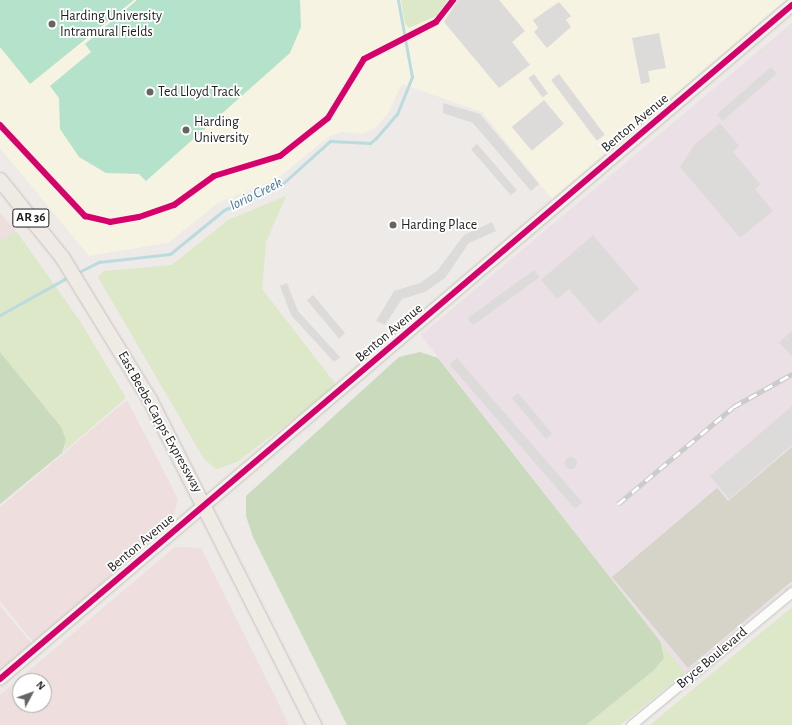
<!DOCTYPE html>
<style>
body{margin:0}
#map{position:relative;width:792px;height:725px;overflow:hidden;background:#edeae7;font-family:"Alegreya Sans",sans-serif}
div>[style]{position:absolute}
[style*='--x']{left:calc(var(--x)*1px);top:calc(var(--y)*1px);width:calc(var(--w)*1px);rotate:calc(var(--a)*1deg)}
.commercial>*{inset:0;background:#eedede}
.industrial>*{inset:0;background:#eae0e6}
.education>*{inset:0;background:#f6f3e3}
.construction>*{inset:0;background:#d6d3c9}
.grass>*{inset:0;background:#dce8c7}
.forest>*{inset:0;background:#cadabd}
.pitch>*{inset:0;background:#b4e2ca}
.parking>*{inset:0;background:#dddbda;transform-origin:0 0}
.round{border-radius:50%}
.stream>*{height:3px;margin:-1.5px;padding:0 1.5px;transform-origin:1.5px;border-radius:1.5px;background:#bbdbdf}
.roads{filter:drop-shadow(0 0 1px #c4c2c1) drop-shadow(0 0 1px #c4c2c1)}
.street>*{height:9px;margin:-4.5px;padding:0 4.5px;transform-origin:4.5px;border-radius:4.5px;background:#fcfcfb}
.secondary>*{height:12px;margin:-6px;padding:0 6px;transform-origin:6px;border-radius:6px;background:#f3f2ea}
.primary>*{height:14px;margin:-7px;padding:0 7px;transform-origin:7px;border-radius:7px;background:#f0eae4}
.rail>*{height:4.5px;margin-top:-2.25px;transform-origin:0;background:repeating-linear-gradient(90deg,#fff 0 9px,#cacac9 0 18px);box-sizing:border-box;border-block:1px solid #cacac9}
.cycleway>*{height:6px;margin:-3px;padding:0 3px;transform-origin:3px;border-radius:3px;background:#d6006c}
.dots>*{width:11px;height:11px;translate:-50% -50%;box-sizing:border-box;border:2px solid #fff;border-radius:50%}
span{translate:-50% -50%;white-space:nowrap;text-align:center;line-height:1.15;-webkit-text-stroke:3.5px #fff;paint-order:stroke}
.shield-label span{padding:1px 3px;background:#fff;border:1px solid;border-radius:3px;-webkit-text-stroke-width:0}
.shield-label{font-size:13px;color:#1e1e1e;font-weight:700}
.poi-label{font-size:14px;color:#1e1e1e}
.left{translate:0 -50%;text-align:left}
.street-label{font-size:14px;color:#1e1e1e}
.water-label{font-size:15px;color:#48789c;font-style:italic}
.north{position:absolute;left:12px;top:673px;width:40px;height:40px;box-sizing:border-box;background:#fff;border:1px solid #a5a5a5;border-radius:50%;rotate:49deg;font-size:11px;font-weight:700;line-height:16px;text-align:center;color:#1e1e1e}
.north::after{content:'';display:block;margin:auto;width:14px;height:18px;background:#666564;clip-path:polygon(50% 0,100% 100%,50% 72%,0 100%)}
</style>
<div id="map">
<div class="commercial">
<i style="clip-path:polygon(0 213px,16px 231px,0 241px)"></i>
<i style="clip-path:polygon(127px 400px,178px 499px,173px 519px,34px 643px,0 601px,0 507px)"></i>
<i style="clip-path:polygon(evenodd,175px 547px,201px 548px,289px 725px,0 725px,0 695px,175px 547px,20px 681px,44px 681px,44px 705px,20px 705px,20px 681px)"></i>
<i style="clip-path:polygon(0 606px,32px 644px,0 671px)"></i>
</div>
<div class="industrial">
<i style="clip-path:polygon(792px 23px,792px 600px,784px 591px,685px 673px,421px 335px)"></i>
</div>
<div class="education">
<i style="clip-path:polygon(0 0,786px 0,552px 199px,482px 112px,402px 84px,387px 115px,375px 128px,363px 134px,342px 132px,328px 137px,276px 180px,219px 202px,168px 243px,89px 256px,0 148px)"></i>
</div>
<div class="construction">
<i style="clip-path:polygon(792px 447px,792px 581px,688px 668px,612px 577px,717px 488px,728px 501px)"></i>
</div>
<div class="grass">
<i style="clip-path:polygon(401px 0,448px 0,436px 16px,409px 28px,405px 24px)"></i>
<i style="clip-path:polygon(286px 196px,266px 242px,262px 289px,337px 386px,237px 462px,216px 469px,204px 459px,98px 277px,104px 271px,172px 265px,228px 220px)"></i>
<i style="clip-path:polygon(16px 231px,80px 321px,126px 398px,62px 453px,65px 447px,61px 427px,0 352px,0 241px)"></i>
<i style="clip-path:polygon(792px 607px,792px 725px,650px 725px)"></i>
<i style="clip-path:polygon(660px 641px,685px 673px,620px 725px,586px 725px,653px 671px,664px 658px)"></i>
</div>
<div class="forest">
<i style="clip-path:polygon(0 352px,61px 427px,66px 440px,62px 453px,0 504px)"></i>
<i style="clip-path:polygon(420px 352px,438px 358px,660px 641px,664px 658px,653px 671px,586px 725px,347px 725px,253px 537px,246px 516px,246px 496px,399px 357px)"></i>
</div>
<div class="pitch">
<i style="clip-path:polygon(0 0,134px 0,30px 84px,0 47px)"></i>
<i style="clip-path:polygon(137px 0,300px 0,301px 27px,290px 53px,146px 181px,139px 174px,106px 173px,79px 157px,60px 129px,59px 98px,50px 86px,91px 52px,85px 44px)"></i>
</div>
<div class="parking">
<i style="clip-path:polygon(458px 0,499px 0,525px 31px,512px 42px,530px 65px,499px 88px,444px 22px)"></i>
<i style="clip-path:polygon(559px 2px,571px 16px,566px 20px,571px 27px,547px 48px,534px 32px,538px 28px,533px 20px)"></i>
<i style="clip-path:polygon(659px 33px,666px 68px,648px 71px,650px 82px,641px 84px,632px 38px)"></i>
<i style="left:771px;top:67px;width:9px;height:72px;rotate:49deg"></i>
<i style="left:534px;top:74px;width:24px;height:7px;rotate:54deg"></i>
<i style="left:559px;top:74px;width:76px;height:10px;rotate:53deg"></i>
<i style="left:544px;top:100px;width:31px;height:42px;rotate:50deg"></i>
<i style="clip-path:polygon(443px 103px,480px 114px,539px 184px,531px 191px,473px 123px,443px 113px)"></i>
<i style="clip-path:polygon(720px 123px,739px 146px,733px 152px,760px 184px,755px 189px,773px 211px,740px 238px,680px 167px,695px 144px)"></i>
<i style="left:477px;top:144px;width:61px;height:8px;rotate:49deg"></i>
<i style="clip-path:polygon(492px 222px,496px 231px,469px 243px,445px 278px,425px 292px,402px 299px,385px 325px,376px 321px,394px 291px,420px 283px,437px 271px,464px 235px)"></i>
<i style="clip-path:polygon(593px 235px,639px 289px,599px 324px,569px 289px,557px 299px,541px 280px)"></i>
<i style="left:534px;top:270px;width:9px;height:82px;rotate:54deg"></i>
<i style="clip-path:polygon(287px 283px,298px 311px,340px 357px,334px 362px,291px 315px,280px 286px)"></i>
<i style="left:313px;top:295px;width:50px;height:8px;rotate:50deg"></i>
<i style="clip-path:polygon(792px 331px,792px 357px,779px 342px)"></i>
<i style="left:457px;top:358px;width:191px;height:10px;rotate:49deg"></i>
<i style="left:518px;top:393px;width:53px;height:8px;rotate:50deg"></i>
<i style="clip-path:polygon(792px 406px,792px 445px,729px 499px,710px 476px)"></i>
<i class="round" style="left:565px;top:457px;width:12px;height:12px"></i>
</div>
<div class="stream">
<i style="--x:77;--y:273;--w:25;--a:-27"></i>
<i style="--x:99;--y:262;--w:71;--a:-6.4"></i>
<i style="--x:170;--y:254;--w:70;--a:-39.2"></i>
<i style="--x:224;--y:210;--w:61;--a:-23.2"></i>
<i style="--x:280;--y:186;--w:67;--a:-42"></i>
<i style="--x:330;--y:141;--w:40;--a:2.9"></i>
<i style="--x:370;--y:143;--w:8;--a:-40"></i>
<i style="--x:376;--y:138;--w:32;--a:-49"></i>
<i style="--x:397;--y:114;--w:40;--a:-68"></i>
<i style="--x:412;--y:77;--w:78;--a:-100.3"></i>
<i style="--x:0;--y:315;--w:80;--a:-29.1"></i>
</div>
<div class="roads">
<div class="street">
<i style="--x:631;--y:725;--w:209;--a:-39.6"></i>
</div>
<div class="secondary">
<i style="--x:0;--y:679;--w:1040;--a:-40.4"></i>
</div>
<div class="primary">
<i style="--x:0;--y:180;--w:99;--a:51.2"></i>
<i style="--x:62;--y:257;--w:168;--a:58.4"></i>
<i style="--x:150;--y:400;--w:364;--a:63.2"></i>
</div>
</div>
<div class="rail">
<i style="--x:618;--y:504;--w:150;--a:-40.1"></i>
<i style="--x:733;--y:407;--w:68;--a:-29.2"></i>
</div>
<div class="cycleway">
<i style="--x:0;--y:125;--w:125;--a:47"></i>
<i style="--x:85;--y:216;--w:26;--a:13"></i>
<i style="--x:110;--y:222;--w:29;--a:-10"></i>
<i style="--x:139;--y:217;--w:37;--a:-19"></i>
<i style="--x:174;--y:205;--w:49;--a:-35.9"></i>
<i style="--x:214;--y:176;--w:69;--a:-16.9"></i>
<i style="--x:280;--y:156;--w:61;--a:-38.4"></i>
<i style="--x:328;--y:118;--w:69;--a:-58.6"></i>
<i style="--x:364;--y:59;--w:81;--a:-27.2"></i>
<i style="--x:436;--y:22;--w:28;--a:-52"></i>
<i style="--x:0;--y:679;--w:1040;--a:-40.4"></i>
</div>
<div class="dots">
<i style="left:52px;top:24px;background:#666564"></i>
<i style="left:150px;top:92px;background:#666564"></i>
<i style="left:186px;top:130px;background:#666564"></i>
<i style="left:393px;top:225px;background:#666564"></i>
</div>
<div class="shield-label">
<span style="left:31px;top:218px">AR 36</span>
</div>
<div class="poi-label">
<span class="left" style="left:60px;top:24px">Harding University<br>Intramural Fields</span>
<span class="left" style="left:158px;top:92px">Ted Lloyd Track</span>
<span class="left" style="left:194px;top:130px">Harding<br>University</span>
<span class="left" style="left:401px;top:225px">Harding Place</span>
</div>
<div class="street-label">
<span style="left:635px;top:123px;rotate:-40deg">Benton Avenue</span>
<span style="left:389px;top:333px;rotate:-40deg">Benton Avenue</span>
<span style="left:160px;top:422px;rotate:61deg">East Beebe Capps Expressway</span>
<span style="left:141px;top:543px;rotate:-40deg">Benton Avenue</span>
<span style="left:712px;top:658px;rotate:-40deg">Bryce Boulevard</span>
</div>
<div class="water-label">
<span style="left:256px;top:194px;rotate:-26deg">Iorio Creek</span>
</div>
<div class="north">N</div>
</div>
